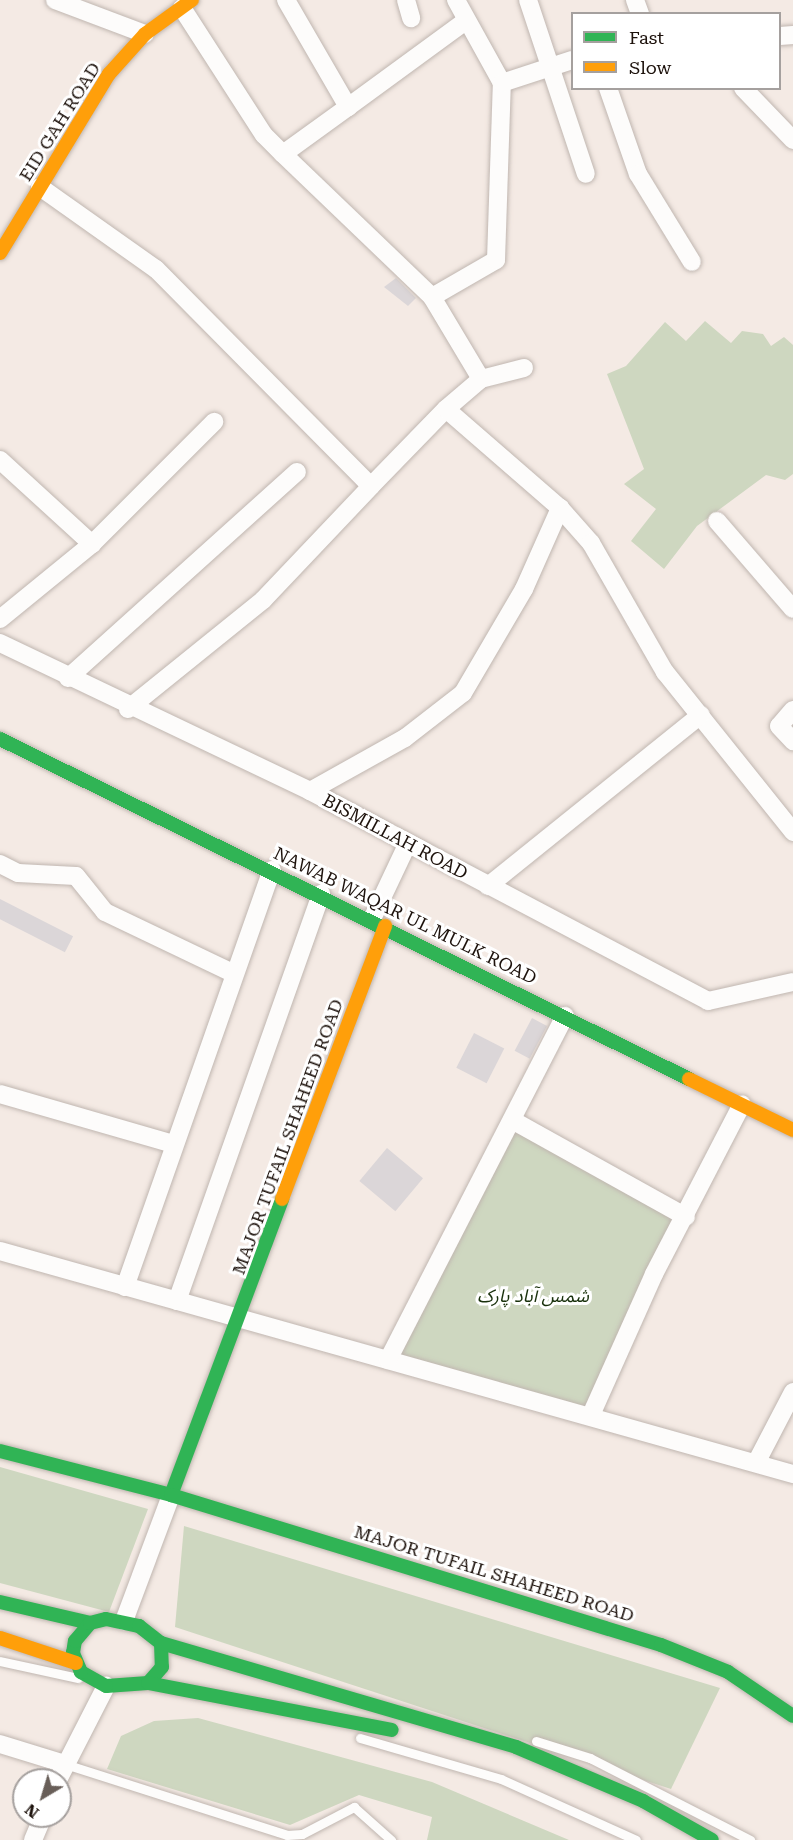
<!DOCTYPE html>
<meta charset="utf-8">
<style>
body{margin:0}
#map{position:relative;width:793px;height:1840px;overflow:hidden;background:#f4eae4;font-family:"Roboto Serif","Noto Sans Arabic",serif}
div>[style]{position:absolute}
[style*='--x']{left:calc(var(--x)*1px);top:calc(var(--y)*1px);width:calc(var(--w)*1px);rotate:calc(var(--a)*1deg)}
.green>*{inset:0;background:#ced7c0}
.building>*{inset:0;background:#dbd6d8;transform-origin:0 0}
.roads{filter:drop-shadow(0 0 2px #c0b6b0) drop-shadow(0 0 2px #c0b6b0)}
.lane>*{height:9px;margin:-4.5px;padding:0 4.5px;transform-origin:4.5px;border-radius:4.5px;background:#fdfcfb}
.street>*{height:18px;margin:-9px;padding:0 9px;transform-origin:9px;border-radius:9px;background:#fdfcfb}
.fast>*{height:14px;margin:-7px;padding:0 7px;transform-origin:7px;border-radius:7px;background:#30b455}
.slow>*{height:14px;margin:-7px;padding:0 7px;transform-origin:7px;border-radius:7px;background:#ff9f0a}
span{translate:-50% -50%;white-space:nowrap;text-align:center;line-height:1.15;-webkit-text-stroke:6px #fff;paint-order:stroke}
.street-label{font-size:18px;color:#1d120c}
.park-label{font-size:18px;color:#18300b;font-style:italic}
.legend{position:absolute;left:571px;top:12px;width:210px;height:78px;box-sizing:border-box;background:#fff;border:2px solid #a5a09e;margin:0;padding:8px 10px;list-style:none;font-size:18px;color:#1d120c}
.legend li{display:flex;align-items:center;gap:12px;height:30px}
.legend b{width:30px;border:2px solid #a5a09e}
.north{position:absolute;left:12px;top:1768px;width:60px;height:60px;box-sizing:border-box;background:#fff;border:2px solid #a5a09e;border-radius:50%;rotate:218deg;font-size:16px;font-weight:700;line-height:24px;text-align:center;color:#1d120c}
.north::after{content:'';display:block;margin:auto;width:21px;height:27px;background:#685e58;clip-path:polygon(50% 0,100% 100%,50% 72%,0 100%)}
</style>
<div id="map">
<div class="green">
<i style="clip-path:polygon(705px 321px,731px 343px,742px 331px,763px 334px,771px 346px,784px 337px,793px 345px,793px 474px,785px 480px,766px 475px,697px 526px,664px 569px,631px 541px,656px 509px,624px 484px,644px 469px,607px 374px,626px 366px,665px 322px,686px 341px)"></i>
<i style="clip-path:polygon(513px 1126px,679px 1219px,589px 1412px,392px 1358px)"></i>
<i style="clip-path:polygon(0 1467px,148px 1509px,109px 1612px,0 1583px)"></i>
<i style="clip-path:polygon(184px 1526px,720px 1688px,671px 1789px,175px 1627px)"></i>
<i style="clip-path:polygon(198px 1718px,432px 1782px,569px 1840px,427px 1840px,432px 1817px,359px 1795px,290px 1825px,107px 1769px,121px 1736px,154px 1721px)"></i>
</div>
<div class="building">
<i style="clip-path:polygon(396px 278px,416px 298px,408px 306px,384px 287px)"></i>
<i style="left:0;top:899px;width:82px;height:18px;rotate:27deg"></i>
<i style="left:532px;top:1018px;width:17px;height:37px;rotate:28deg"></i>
<i style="left:474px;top:1033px;width:34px;height:39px;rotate:27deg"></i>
<i style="left:387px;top:1148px;width:47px;height:43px;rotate:40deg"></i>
</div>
<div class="roads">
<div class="lane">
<i style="--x:0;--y:1661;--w:80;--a:12.3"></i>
<i style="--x:360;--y:1738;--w:147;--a:16.2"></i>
<i style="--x:501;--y:1779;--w:148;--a:24.3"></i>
<i style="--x:536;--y:1741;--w:57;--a:17.5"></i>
<i style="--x:590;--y:1758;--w:180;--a:27.1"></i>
<i style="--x:65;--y:1764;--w:233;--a:17.7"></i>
<i style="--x:287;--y:1835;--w:15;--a:-4"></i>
<i style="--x:302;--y:1834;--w:59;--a:-27.4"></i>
<i style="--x:354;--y:1807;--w:50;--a:41.7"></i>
</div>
<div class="street">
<i style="--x:55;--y:0;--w:96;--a:20.7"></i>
<i style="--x:286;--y:0;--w:124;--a:59.9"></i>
<i style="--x:348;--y:107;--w:80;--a:144.1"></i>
<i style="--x:283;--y:154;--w:207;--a:43.8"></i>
<i style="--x:406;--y:0;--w:19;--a:74"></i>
<i style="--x:456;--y:0;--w:95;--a:61"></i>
<i style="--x:528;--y:0;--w:183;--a:71.6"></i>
<i style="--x:635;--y:0;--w:15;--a:70"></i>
<i style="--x:182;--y:8;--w:151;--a:57.2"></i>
<i style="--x:264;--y:135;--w:27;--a:45"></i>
<i style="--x:780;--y:36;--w:13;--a:-4"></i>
<i style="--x:608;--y:88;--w:91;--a:70.8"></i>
<i style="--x:638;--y:174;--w:103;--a:58.5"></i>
<i style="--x:743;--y:88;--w:72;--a:46.1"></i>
<i style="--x:348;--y:107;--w:144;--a:-36.2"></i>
<i style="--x:40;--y:187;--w:142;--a:35.3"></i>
<i style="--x:156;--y:269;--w:305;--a:45.3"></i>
<i style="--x:371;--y:486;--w:107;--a:-45.8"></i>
<i style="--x:524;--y:368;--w:44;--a:165.7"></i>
<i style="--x:481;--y:379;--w:46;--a:139.4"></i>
<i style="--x:446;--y:409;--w:151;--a:41"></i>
<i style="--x:560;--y:508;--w:47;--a:48.5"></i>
<i style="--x:591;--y:543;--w:149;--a:60.2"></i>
<i style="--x:665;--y:672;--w:205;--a:51.3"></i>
<i style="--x:481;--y:379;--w:96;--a:-120.9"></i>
<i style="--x:432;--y:297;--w:74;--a:-30"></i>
<i style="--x:496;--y:260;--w:177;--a:-88.1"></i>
<i style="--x:502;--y:83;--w:74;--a:-18.2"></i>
<i style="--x:0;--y:460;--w:125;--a:42.4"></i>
<i style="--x:717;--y:521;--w:116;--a:49.2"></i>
<i style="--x:0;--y:619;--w:119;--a:-39.2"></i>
<i style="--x:92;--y:544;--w:173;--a:-45"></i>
<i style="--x:0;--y:643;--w:344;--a:25.5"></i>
<i style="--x:310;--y:791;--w:450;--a:27.8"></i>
<i style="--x:708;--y:1001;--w:87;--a:-12.6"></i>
<i style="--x:68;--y:678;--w:308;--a:-42"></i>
<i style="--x:128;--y:709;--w:174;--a:-38.9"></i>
<i style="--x:263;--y:600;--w:157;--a:-46.5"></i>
<i style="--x:793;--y:710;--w:21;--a:131"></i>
<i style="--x:779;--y:726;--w:21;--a:47"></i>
<i style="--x:310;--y:791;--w:109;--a:-29.2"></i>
<i style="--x:405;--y:738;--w:73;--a:-37.8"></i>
<i style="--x:463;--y:693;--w:121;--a:-59.6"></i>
<i style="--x:524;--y:589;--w:89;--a:-66"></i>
<i style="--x:0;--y:864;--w:20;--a:27"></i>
<i style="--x:18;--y:873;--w:58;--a:3"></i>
<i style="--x:76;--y:876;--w:46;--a:51.1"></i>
<i style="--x:105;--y:912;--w:142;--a:25.5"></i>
<i style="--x:488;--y:886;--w:273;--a:-38.8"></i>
<i style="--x:372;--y:919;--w:82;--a:-64.7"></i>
<i style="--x:0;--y:1094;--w:180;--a:16.1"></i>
<i style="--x:512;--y:1120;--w:199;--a:29.1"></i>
<i style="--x:0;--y:1251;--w:824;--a:15.71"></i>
<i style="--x:125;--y:1287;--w:442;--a:-70.6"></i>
<i style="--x:177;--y:1301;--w:432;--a:-70.5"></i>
<i style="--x:388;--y:1360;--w:387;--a:-62.8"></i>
<i style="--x:591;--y:1415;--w:154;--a:-65.9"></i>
<i style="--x:654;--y:1274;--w:191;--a:-62.6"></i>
<i style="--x:756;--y:1463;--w:80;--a:-62.5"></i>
<i style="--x:124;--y:1621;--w:134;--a:-69.5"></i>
<i style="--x:0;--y:1744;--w:68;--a:17.1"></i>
<i style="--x:58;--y:1780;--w:106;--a:-62.9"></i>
<i style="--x:33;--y:1840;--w:26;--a:-67"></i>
</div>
<div class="fast">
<i style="--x:0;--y:739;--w:768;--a:26.26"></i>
<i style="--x:0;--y:1451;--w:177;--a:14.4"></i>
<i style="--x:171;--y:1495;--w:316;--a:-69.4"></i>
<i style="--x:171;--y:1495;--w:512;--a:17.02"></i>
<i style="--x:661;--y:1645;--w:72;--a:21.9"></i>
<i style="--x:728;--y:1672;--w:78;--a:34.1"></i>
<i style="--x:0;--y:1602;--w:92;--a:13.1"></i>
<i style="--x:106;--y:1619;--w:34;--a:12"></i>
<i style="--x:139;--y:1626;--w:28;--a:38"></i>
<i style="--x:161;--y:1643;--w:24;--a:88"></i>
<i style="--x:162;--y:1667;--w:21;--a:131"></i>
<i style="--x:148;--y:1683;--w:42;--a:175.9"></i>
<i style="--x:106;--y:1686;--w:29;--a:-151"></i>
<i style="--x:81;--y:1672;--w:21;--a:-113"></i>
<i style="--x:73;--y:1653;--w:12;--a:-81"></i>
<i style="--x:75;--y:1641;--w:23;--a:-50"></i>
<i style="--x:90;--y:1623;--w:16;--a:-14"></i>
<i style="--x:161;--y:1643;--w:370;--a:16.3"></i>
<i style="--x:516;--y:1747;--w:138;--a:23"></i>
<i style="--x:643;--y:1801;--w:79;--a:29.5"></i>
<i style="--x:148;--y:1683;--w:248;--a:10.9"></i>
</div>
<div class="slow">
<i style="--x:0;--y:253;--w:210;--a:-58.7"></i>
<i style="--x:109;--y:74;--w:54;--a:-48"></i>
<i style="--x:145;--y:34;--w:58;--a:-35.9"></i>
<i style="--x:689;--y:1079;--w:116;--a:26.1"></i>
<i style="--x:282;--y:1199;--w:292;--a:-69.3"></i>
<i style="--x:0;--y:1638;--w:80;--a:18.2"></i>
</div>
</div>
<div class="street-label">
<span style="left:60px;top:122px;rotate:-58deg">EID GAH ROAD</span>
<span style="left:395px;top:837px;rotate:28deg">BISMILLAH ROAD</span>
<span style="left:405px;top:916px;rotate:26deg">NAWAB WAQAR UL MULK ROAD</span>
<span style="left:288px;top:1137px;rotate:-70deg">MAJOR TUFAIL SHAHEED ROAD</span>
<span style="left:494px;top:1574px;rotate:17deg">MAJOR TUFAIL SHAHEED ROAD</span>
</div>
<div class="park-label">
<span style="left:533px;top:1296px">شمس آباد پارک</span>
</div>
<ul class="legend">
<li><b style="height:8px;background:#30b455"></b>Fast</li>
<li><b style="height:8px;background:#ff9f0a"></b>Slow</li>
</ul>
<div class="north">N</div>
</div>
